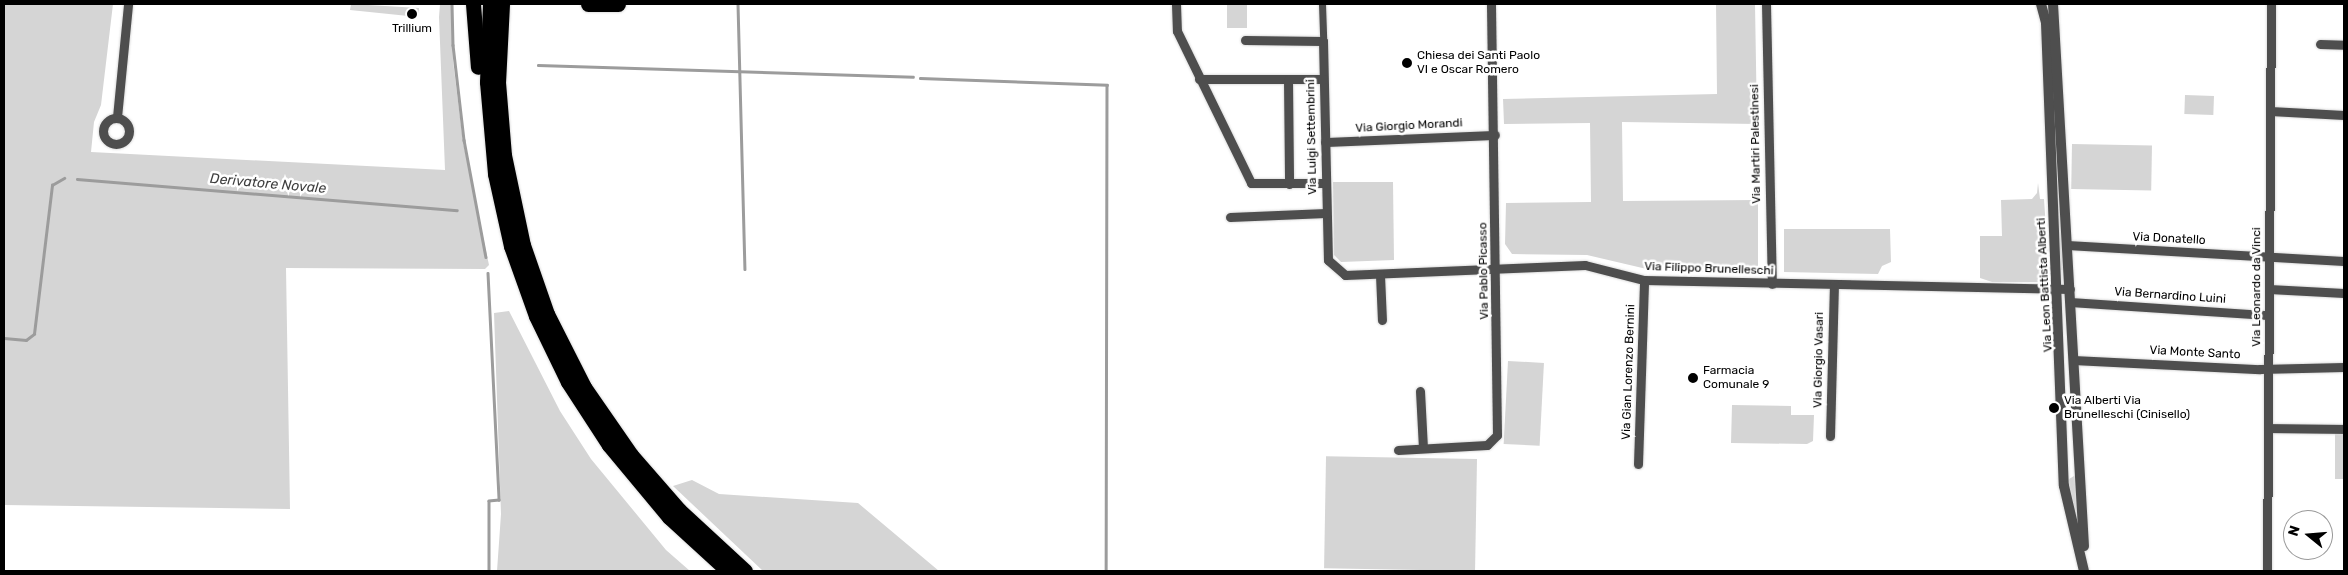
<!DOCTYPE html>
<style>
body{margin:0}
#map{position:relative;width:2348px;height:575px;overflow:hidden;background:#fff;font-family:Rubik,sans-serif}
div>[style]{position:absolute}
[style*='--x']{left:calc(var(--x)*1px);top:calc(var(--y)*1px);width:calc(var(--w)*1px);rotate:calc(var(--a)*1deg)}
.green>*{inset:0;background:#d5d5d5;transform-origin:0 0}
.stream>*{height:2.5px;margin:-1.25px;padding:0 1.25px;transform-origin:1.25px;border-radius:1.25px;background:#9c9c9c}
.roads{filter:drop-shadow(0 0 1px #dbdbdb) drop-shadow(0 0 1px #dbdbdb)}
.pedestrian>*{height:7px;margin:-3.5px;padding:0 3.5px;transform-origin:3.5px;border-radius:3.5px;background:#4e4e4e}
.minor>*{height:9px;margin:-4.5px;padding:0 4.5px;transform-origin:4.5px;border-radius:4.5px;background:#4e4e4e}
.minor>.ring{margin:-4.5px;padding:0;box-sizing:content-box;background:none;border:9px solid #4e4e4e;border-radius:50%}
.tertiary>*{height:10px;margin:-5px;padding:0 5px;transform-origin:5px;border-radius:5px;background:#4e4e4e}
.motorway>*{height:15px;margin:-7.5px;padding:0 7.5px;transform-origin:7.5px;border-radius:7.5px;background:#000}
.dots>*{width:14px;height:14px;translate:-50% -50%;box-sizing:border-box;border:2px solid #fff;border-radius:50%}
span{translate:-50% -50%;white-space:nowrap;text-align:center;line-height:1.15;-webkit-text-stroke:5px #fff;paint-order:stroke}
.poi-label{font-size:12px;color:#000}
.left{translate:0 -50%;text-align:left}
.street-label{font-size:12px;color:#000}
.water-label{font-size:14px;color:#3d3d3d;font-style:italic}
.frame{position:absolute;inset:0;border:5px solid #000;pointer-events:none}
.north{position:absolute;left:2283px;top:510px;width:50px;height:50px;box-sizing:border-box;background:#fff;border:1px solid #999;border-radius:50%;rotate:287deg;font-size:14px;font-weight:700;line-height:20px;text-align:center;color:#000}
.north::after{content:'';display:block;margin:auto;width:18px;height:22px;background:#000;clip-path:polygon(50% 0,100% 100%,50% 72%,0 100%)}
</style>
<div id="map">
<div class="green">
<i style="clip-path:polygon(4px 4px,113px 4px,101px 105px,94px 122px,91px 152px,445px 170px,439px 17px,440px 4px,451px 4px,453px 61px,463px 142px,489px 265px,485px 269px,286px 268px,290px 509px,4px 505px)"></i>
<i style="clip-path:polygon(351px 4px,419px 8px,418px 17px,350px 10px)"></i>
<i style="left:1227px;top:4px;width:20px;height:24px"></i>
<i style="clip-path:polygon(1716px 4px,1755px 4px,1757px 124px,1622px 122px,1623px 201px,1758px 200px,1758px 268px,1751px 273px,1651px 270px,1587px 255px,1512px 254px,1505px 244px,1506px 203px,1591px 202px,1590px 123px,1504px 124px,1503px 99px,1717px 94px)"></i>
<i style="left:2185px;top:95px;width:29px;height:19px;rotate:2deg"></i>
<i style="clip-path:polygon(2052px 102px,2056px 102px,2064px 270px,2061px 270px)"></i>
<i style="left:2072px;top:144px;width:80px;height:45px;rotate:1deg"></i>
<i style="clip-path:polygon(1333px 182px,1393px 182px,1394px 260px,1341px 262px,1334px 255px)"></i>
<i style="clip-path:polygon(2038px 183px,2040px 199px,2044px 199px,2049px 274px,2040px 282px,1992px 282px,1980px 278px,1980px 236px,2002px 236px,2001px 200px,2032px 199px,2037px 193px)"></i>
<i style="clip-path:polygon(1784px 229px,1890px 229px,1891px 262px,1882px 266px,1878px 274px,1784px 272px)"></i>
<i style="clip-path:polygon(509px 311px,560px 411px,591px 459px,666px 550px,690px 571px,497px 571px,501px 514px,494px 313px)"></i>
<i style="left:1508px;top:361px;width:36px;height:83px;rotate:3deg"></i>
<i style="clip-path:polygon(1732px 405px,1791px 406px,1791px 415px,1814px 415px,1813px 441px,1807px 444px,1731px 443px)"></i>
<i style="left:2335px;top:434px;width:9px;height:45px"></i>
<i style="left:1477px;top:459px;width:112px;height:151px;rotate:91deg"></i>
<i style="clip-path:polygon(2077px 474px,2079px 529px,2066px 481px)"></i>
<i style="clip-path:polygon(692px 480px,719px 494px,858px 503px,939px 571px,763px 571px,673px 486px)"></i>
</div>
<div class="stream">
<i style="--x:452;--y:4;--w:41;--a:88.6"></i>
<i style="--x:453;--y:45;--w:96;--a:83.4"></i>
<i style="--x:464;--y:140;--w:119;--a:79.4"></i>
<i style="--x:738;--y:4;--w:265;--a:88.5"></i>
<i style="--x:538;--y:65;--w:375;--a:1.8"></i>
<i style="--x:920;--y:78;--w:187;--a:2.1"></i>
<i style="--x:1107;--y:85;--w:486;--a:90.1"></i>
<i style="--x:77;--y:179;--w:381;--a:4.7"></i>
<i style="--x:488;--y:273;--w:227;--a:87.2"></i>
<i style="--x:499;--y:500;--w:10;--a:174"></i>
<i style="--x:489;--y:501;--w:70;--a:90"></i>
<i style="--x:4;--y:338;--w:22;--a:5"></i>
<i style="--x:26;--y:340;--w:10;--a:-37"></i>
<i style="--x:34;--y:334;--w:150;--a:-83.1"></i>
<i style="--x:52;--y:185;--w:14;--a:-30"></i>
</div>
<div class="roads">
<div class="pedestrian">
<i style="--x:1322;--y:4;--w:37;--a:88"></i>
</div>
<div class="minor">
<i style="--x:1176;--y:4;--w:27;--a:88"></i>
<i style="--x:1177;--y:31;--w:169;--a:64"></i>
<i style="--x:1251;--y:183;--w:75;--a:0"></i>
<i style="--x:1766;--y:4;--w:280;--a:88.8"></i>
<i style="--x:1245;--y:40;--w:78;--a:0.7"></i>
<i style="--x:1323;--y:41;--w:219;--a:88.7"></i>
<i style="--x:1328;--y:260;--w:23;--a:41"></i>
<i style="--x:1345;--y:275;--w:240;--a:-2.4"></i>
<i style="--x:1585;--y:265;--w:61;--a:14.3"></i>
<i style="--x:1644;--y:280;--w:426;--a:1.2"></i>
<i style="--x:2320;--y:44;--w:24;--a:2"></i>
<i style="--x:1199;--y:79;--w:124;--a:0"></i>
<i style="--x:1288;--y:80;--w:104;--a:89.4"></i>
<i style="--x:2270;--y:111;--w:74;--a:3.1"></i>
<i style="--x:117;--y:117;--w:114;--a:-84.4"></i>
<i class="ring" style="left:103px;top:118px;width:17px;height:17px"></i>
<i style="--x:1325;--y:142;--w:170;--a:-2.4"></i>
<i style="--x:1230;--y:217;--w:96;--a:-2.4"></i>
<i style="--x:2067;--y:245;--w:277;--a:3.3"></i>
<i style="--x:1380;--y:275;--w:45;--a:87.5"></i>
<i style="--x:2269;--y:289;--w:75;--a:3.1"></i>
<i style="--x:2070;--y:302;--w:198;--a:3.8"></i>
<i style="--x:2073;--y:360;--w:187;--a:2.8"></i>
<i style="--x:2260;--y:369;--w:84;--a:-1.4"></i>
<i style="--x:1420;--y:391;--w:57;--a:87"></i>
<i style="--x:2268;--y:428;--w:76;--a:0.8"></i>
<i style="--x:1830;--y:436;--w:151;--a:-88.5"></i>
<i style="--x:1398;--y:450;--w:89;--a:-3.2"></i>
<i style="--x:1487;--y:445;--w:14;--a:-45"></i>
<i style="--x:1497;--y:435;--w:431;--a:-90.8"></i>
<i style="--x:1638;--y:464;--w:184;--a:-88.1"></i>
<i style="--x:2267;--y:571;--w:567;--a:-89.6"></i>
</div>
<div class="tertiary">
<i style="--x:2041;--y:4;--w:20;--a:75"></i>
<i style="--x:2046;--y:23;--w:463;--a:87.8"></i>
<i style="--x:2064;--y:486;--w:87;--a:76.8"></i>
<i style="--x:2053;--y:4;--w:543;--a:86.73"></i>
</div>
<div class="motorway">
<i style="--x:473;--y:4;--w:63;--a:85.5"></i>
<i style="--x:490;--y:4;--w:78;--a:92.2"></i>
<i style="--x:487;--y:82;--w:92;--a:85"></i>
<i style="--x:495;--y:174;--w:74;--a:77.5"></i>
<i style="--x:511;--y:246;--w:74;--a:70.3"></i>
<i style="--x:536;--y:316;--w:73;--a:64.1"></i>
<i style="--x:568;--y:382;--w:75;--a:56.9"></i>
<i style="--x:609;--y:445;--w:94;--a:50.2"></i>
<i style="--x:669;--y:517;--w:80;--a:42.5"></i>
<i style="--x:502;--y:4;--w:78;--a:92.9"></i>
<i style="--x:498;--y:82;--w:73;--a:85.3"></i>
<i style="--x:504;--y:155;--w:92;--a:78.1"></i>
<i style="--x:523;--y:245;--w:73;--a:70.8"></i>
<i style="--x:547;--y:314;--w:82;--a:63.1"></i>
<i style="--x:584;--y:387;--w:83;--a:55.3"></i>
<i style="--x:631;--y:455;--w:73;--a:48.9"></i>
<i style="--x:679;--y:510;--w:90;--a:42.7"></i>
<i style="--x:588;--y:4;--w:30;--a:0"></i>
</div>
</div>
<div class="dots">
<i style="left:412px;top:14px;background:#000"></i>
<i style="left:1407px;top:63px;background:#000"></i>
<i style="left:1693px;top:378px;background:#000"></i>
<i style="left:2054px;top:408px;background:#000"></i>
</div>
<div class="poi-label">
<span style="left:412px;top:29px">Trillium</span>
<span class="left" style="left:1417px;top:63px">Chiesa dei Santi Paolo<br>VI e Oscar Romero</span>
<span class="left" style="left:1703px;top:378px">Farmacia<br>Comunale 9</span>
<span class="left" style="left:2064px;top:408px">Via Alberti Via<br>Brunelleschi (Cinisello)</span>
</div>
<div class="street-label">
<span style="left:1409px;top:126px;rotate:-3deg">Via Giorgio Morandi</span>
<span style="left:1312px;top:137px;rotate:-91deg">Via Luigi Settembrini</span>
<span style="left:1756px;top:144px;rotate:-91deg">Via Martiri Palestinesi</span>
<span style="left:2169px;top:239px;rotate:3deg">Via Donatello</span>
<span style="left:1709px;top:269px;rotate:2deg">Via Filippo Brunelleschi</span>
<span style="left:1484px;top:271px;rotate:-91deg">Via Pablo Picasso</span>
<span style="left:2045px;top:285px;rotate:-93deg">Via Leon Battista Alberti</span>
<span style="left:2257px;top:287px;rotate:-90deg">Via Leonardo da Vinci</span>
<span style="left:2170px;top:296px;rotate:4deg">Via Bernardino Luini</span>
<span style="left:2195px;top:353px;rotate:3deg">Via Monte Santo</span>
<span style="left:1819px;top:360px;rotate:-89deg">Via Giorgio Vasari</span>
<span style="left:1629px;top:372px;rotate:-88deg">Via Gian Lorenzo Bernini</span>
</div>
<div class="water-label">
<span style="left:268px;top:184px;rotate:5deg">Derivatore Novale</span>
</div>
<div class="frame"></div>
<div class="north">N</div>
</div>
